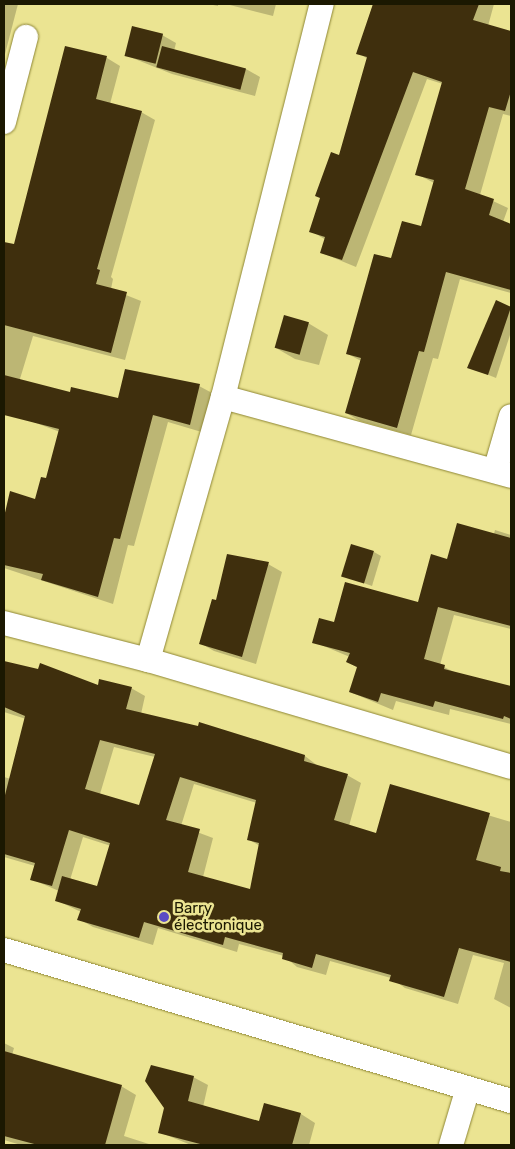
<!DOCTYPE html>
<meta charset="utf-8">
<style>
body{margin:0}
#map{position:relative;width:515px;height:1149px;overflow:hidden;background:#ebe492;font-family:Rubik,sans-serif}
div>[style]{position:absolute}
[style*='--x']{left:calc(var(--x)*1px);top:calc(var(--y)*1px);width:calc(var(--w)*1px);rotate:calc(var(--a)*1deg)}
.shadow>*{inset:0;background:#0003}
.building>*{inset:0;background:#3f2f0d;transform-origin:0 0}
.roads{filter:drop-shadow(0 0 1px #8e8635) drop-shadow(0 0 1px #8e8635)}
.minor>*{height:24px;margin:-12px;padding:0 12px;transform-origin:12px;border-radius:12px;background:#fff}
.dots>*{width:14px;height:14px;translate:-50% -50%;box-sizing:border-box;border:2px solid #ebe492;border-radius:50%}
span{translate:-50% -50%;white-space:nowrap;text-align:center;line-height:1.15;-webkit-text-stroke:5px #ebe492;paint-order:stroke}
.poi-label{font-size:15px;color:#1b1801}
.left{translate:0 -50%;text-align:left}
.frame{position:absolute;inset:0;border:5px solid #1b1801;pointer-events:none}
</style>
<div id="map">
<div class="shadow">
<i style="clip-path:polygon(4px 4px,18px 4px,4px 58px)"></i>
<i style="clip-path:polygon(208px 4px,218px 4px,218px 6px)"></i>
<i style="clip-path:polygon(226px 4px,282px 4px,276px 4px,273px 16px)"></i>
<i style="clip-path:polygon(373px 4px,494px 4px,488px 26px,511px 32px,511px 116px,503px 114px,480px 195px,508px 208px,503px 222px,511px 225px,511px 293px,460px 279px,438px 359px,433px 358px,411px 435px,360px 421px,346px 413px,361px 361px,348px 354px,392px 260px,422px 228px,434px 183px,417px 174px,443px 84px,427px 79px,356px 267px,322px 253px,326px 240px,311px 231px,340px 157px,368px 59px,358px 53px)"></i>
<i style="clip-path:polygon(162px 35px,176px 43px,174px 51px,246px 69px,260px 77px,255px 96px,172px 74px,125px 55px)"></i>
<i style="clip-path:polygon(66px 47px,107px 58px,120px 66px,110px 104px,141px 112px,155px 120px,111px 277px,113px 279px,111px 289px,141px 301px,125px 360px,33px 336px,16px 392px,4px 388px,4px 243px,15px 246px)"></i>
<i style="clip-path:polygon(496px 302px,511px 307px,511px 332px,496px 378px,469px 367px)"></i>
<i style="clip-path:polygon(308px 323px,328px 335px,319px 365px,295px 359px,276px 348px)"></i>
<i style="clip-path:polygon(199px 386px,214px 394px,205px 433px,168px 422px,134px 546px,128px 545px,113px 604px,4px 568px,4px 522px,11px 493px,36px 500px,47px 479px,60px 432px,28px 420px,70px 393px,119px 400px)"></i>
<i style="clip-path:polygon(495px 530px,511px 535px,511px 629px,454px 615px,440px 665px,458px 674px,511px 689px,511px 724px,450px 709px,449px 715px,396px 701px,393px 710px,350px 692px,358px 668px,348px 662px,350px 657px,314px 642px,335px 623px,419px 603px,448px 560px,494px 534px)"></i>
<i style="clip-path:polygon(374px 552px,381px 556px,372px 586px,344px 576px)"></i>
<i style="clip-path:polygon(268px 564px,282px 572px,256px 664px,214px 651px,200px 643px)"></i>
<i style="clip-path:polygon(evenodd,4px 662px,99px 686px,131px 688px,145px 696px,141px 714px,305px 756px,318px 766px,347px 775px,361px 783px,349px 826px,377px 834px,391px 786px,511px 822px,511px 1008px,494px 999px,504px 963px,473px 955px,458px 1004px,405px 988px,391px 978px,330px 961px,326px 975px,297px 967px,284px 956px,239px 944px,237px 952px,158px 928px,153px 945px,93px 927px,79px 919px,81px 912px,56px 900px,59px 891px,31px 879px,35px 866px,4px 857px,4px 777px,11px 779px,26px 719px,4px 712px,4px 662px,114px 747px,155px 757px,140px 807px,100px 794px,114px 747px,4px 662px,194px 784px,257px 803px,248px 839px,260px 846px,251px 890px,203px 877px,213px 838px,181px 826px,194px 784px,4px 662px,83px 837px,111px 846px,98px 888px,70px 880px,83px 837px)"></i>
<i style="clip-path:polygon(4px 1043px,14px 1048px,12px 1055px,121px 1086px,136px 1095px,124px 1136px,152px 1145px,21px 1145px,4px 1140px)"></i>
<i style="clip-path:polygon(193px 1077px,208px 1085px,203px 1107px,260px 1122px,301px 1114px,315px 1123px,309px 1145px,191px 1145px,159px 1132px)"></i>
</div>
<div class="building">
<i style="clip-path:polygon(373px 4px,479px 4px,473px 20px,511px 31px,511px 91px,505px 111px,489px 107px,465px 189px,494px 199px,489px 215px,511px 224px,511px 290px,446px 272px,424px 352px,419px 351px,397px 428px,345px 413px,361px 358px,346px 354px,374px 254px,391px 258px,402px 221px,421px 226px,434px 180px,415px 175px,442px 82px,413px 72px,342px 260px,320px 253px,325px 237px,309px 232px,320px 198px,315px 196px,331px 152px,339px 155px,367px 57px,356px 54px)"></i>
<i style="left:132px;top:26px;width:32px;height:31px;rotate:14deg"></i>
<i style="clip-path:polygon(65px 46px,107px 56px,96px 99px,142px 111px,97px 269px,100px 270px,96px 284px,127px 292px,111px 353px,4px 325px,4px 242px,14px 244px)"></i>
<i style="left:162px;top:46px;width:87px;height:22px;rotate:15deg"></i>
<i style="clip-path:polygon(496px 300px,511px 307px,488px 375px,467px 368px)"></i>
<i style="left:284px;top:315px;width:26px;height:34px;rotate:16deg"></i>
<i style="clip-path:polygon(125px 369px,200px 384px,190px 425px,153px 415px,120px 539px,114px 538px,98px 597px,41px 580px,43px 574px,4px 565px,4px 517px,10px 491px,35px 499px,41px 477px,46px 478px,59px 429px,4px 415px,4px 375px,70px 392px,71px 387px,118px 398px)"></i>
<i style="clip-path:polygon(457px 523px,511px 538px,511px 626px,438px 607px,424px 659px,445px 665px,444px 669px,511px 686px,511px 719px,504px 716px,503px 719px,435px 701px,433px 707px,381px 693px,378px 702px,349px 692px,357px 667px,346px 662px,350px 653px,312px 643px,319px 618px,334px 622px,345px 582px,418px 602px,431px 554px,447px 559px)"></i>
<i style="left:351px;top:544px;width:24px;height:34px;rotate:17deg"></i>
<i style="clip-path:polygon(227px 554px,269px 562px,242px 657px,199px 644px,212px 599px,216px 600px)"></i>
<i style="clip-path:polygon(evenodd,4px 661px,38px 669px,40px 663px,98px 685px,99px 679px,132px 687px,126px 709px,198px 726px,199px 722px,305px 755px,304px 761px,348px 774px,334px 820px,376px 833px,390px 784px,490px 813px,476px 860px,501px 867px,500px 871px,511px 873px,511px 962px,459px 948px,444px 997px,389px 981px,391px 975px,316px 954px,312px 968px,282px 959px,283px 953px,225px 937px,223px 945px,144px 922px,139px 938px,77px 920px,81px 909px,55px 901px,62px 876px,97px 886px,110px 843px,69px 830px,52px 886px,30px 880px,35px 863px,4px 854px,4px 799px,25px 716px,4px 707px,4px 661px,100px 740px,155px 754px,139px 805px,85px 789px,100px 740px,4px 661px,180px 777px,256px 800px,247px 840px,259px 843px,250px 889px,188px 872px,200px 829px,166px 820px,180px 777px)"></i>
<i style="clip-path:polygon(4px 1051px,122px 1085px,105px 1145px,38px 1145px,4px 1136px)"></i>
<i style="clip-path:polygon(151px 1065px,194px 1076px,188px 1101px,259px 1121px,264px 1103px,301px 1113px,292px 1145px,204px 1145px,158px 1133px,164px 1108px,145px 1081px)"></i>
</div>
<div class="roads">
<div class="minor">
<i style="--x:4;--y:122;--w:88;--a:-75.5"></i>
<i style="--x:223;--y:397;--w:299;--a:15.3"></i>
<i style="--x:495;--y:471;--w:57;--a:-73.8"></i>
<i style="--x:4;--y:623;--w:149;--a:14.4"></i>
<i style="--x:148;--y:660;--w:378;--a:16.4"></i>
<i style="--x:148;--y:660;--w:273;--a:-74.1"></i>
<i style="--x:223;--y:397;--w:405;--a:-75.9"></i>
<i style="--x:4;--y:950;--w:529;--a:16.59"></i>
<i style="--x:451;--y:1145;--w:59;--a:-73.4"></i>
</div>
</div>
<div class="dots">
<i style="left:164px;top:917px;background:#5b4bc4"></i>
</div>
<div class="poi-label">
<span class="left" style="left:174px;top:917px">Barry<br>électronique</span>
</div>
<div class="frame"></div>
</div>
